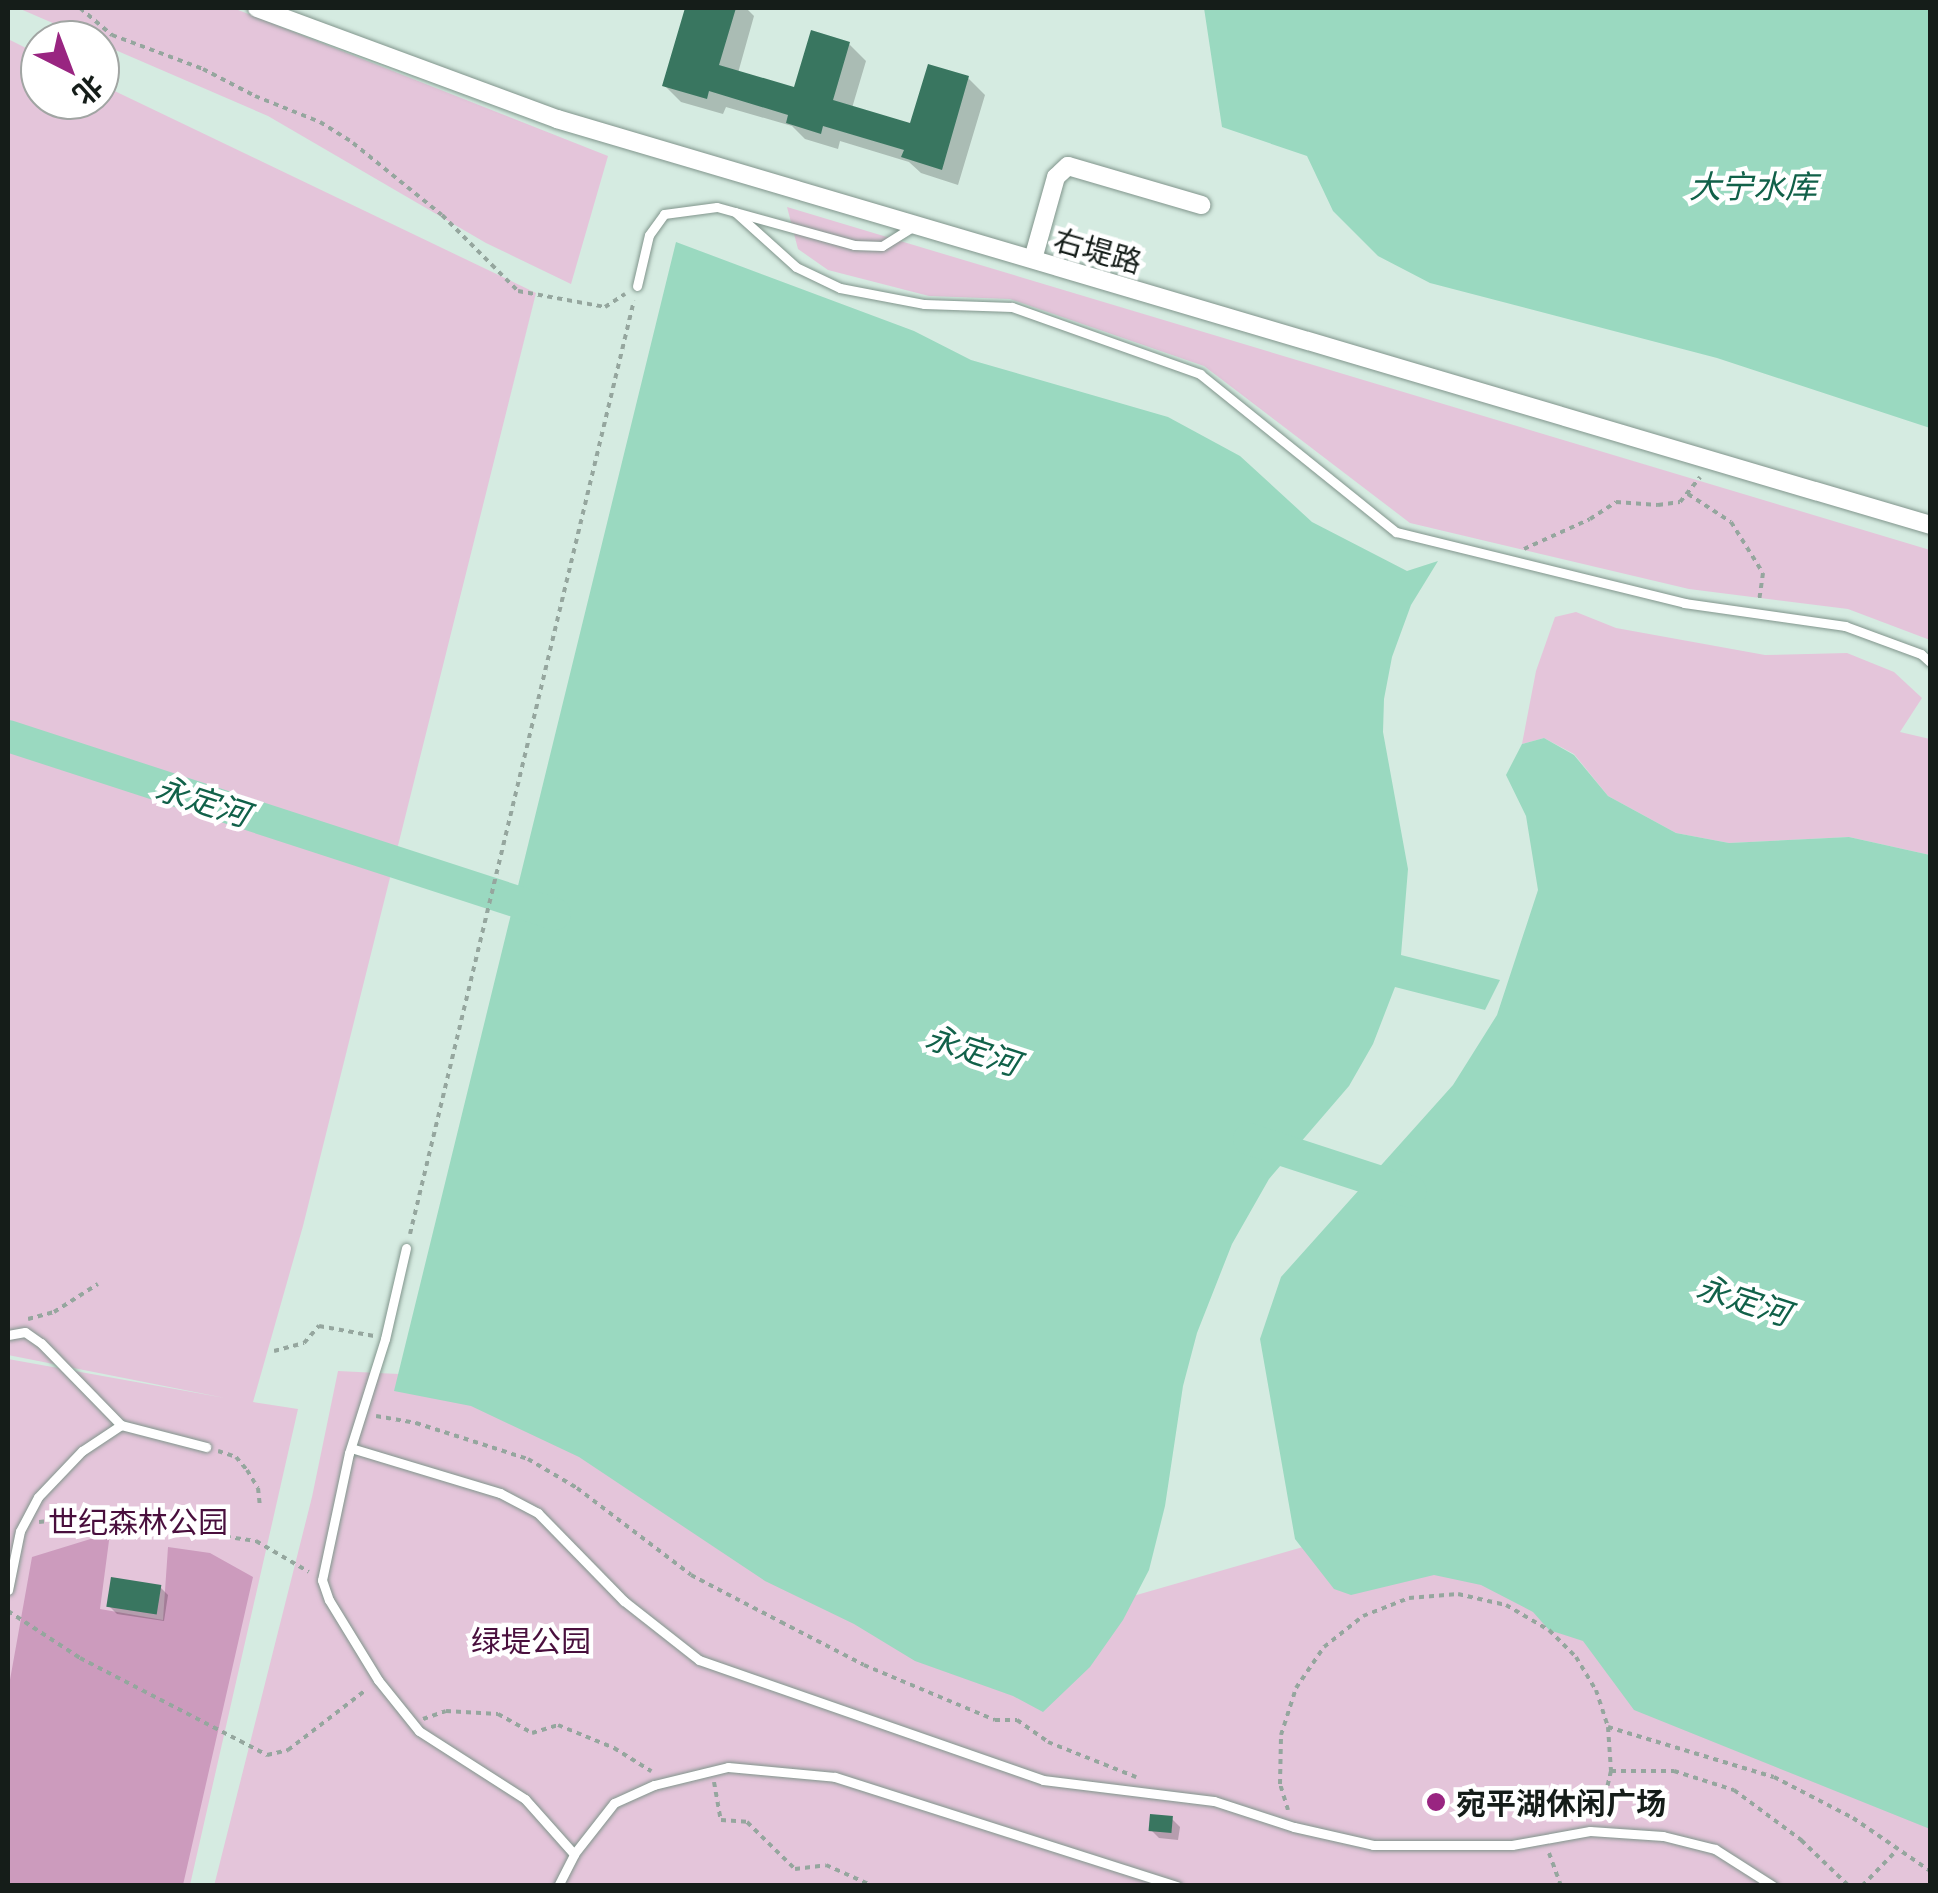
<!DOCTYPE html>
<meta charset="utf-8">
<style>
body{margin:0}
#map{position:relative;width:1938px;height:1893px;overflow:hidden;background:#d5ebe1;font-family:"Exo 2","Noto Sans SC",sans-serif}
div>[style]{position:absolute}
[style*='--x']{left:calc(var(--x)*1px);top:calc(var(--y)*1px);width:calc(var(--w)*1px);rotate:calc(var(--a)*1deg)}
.green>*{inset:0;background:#e4c5da}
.forest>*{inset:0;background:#cc9bbd}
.water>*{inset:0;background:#9ad9c0}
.shadow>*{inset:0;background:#0003}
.river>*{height:32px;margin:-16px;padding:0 16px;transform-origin:16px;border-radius:16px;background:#9ad9c0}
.building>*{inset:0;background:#397660;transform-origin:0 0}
.path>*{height:4px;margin-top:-2px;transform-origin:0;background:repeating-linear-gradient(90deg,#95a69e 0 5px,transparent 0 10px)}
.roads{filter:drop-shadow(0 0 2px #81958c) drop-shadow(0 0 2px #81958c)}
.lane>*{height:9px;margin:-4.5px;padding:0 4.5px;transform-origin:4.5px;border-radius:4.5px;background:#fff}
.street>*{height:18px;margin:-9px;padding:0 9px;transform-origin:9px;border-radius:9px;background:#fff}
.dots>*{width:28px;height:28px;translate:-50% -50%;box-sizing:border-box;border:5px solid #fff;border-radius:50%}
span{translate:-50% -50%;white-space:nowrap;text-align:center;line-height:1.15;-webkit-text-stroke:9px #fff;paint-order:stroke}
.street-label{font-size:30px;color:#151d19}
.park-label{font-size:30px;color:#490f3d}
.poi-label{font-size:30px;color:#151d19;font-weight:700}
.left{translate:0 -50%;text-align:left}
.water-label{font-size:32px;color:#116149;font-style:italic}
.frame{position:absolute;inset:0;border:10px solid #151d19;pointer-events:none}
.north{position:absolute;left:20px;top:20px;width:100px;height:100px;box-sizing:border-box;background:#fff;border:2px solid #a1a5a3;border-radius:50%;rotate:138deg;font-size:28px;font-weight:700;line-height:40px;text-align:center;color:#151d19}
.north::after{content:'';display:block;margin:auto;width:35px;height:45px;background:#992581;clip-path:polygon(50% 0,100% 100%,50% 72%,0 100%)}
</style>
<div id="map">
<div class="green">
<i style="clip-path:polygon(18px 8px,233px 8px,608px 156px,571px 284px,486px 243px,268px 116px)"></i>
<i style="clip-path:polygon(8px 39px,40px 55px,40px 100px,100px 100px,100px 84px,536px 293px,303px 1226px,253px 1402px,298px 1409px,190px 1885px,8px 1885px,8px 1359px,225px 1398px,8px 1355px)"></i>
<i style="clip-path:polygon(787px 207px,1930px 550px,1930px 640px,1848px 609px,1689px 589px,1410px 523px,1204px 366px,1010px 299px,929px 296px,828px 270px,798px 249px)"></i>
<i style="clip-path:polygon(1576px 612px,1616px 628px,1765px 655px,1847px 653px,1894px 672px,1922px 698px,1900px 732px,1930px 739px,1930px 855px,1849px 837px,1729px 843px,1676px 833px,1608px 796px,1574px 754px,1544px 738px,1522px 744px,1536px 671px,1555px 617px)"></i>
<i style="clip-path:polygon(338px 1371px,581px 1383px,1005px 1633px,1341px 1536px,1627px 1611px,1930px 1774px,1930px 1885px,214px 1886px,312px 1497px)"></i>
</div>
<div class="forest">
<i style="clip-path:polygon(110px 1533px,100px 1609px,163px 1620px,168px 1547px,210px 1553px,253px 1577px,183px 1885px,8px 1885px,8px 1691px,32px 1557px)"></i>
</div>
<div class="water">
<i style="clip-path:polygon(1204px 8px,1930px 8px,1930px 428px,1717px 358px,1430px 283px,1378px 256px,1333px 211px,1307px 156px,1222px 127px)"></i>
<i style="clip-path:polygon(676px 242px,914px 331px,971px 360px,1168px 417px,1240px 456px,1312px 522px,1407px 571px,1438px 561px,1411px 605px,1392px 657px,1384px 699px,1383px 732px,1408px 869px,1401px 955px,1500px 980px,1485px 1010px,1395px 987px,1373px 1044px,1349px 1086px,1269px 1179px,1232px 1244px,1197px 1333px,1183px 1386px,1165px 1506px,1149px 1570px,1123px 1620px,1090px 1667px,1043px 1712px,1013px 1696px,915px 1661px,854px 1624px,765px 1581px,579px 1457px,471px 1406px,394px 1391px)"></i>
<i style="clip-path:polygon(1544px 738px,1574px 755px,1608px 796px,1676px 833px,1729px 843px,1849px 837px,1930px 855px,1930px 1829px,1634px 1710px,1583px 1641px,1549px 1630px,1533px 1612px,1481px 1585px,1434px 1575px,1351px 1595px,1334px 1589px,1295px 1539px,1260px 1339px,1281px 1277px,1453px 1085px,1497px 1015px,1538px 890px,1526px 816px,1506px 775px,1522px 744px)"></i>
</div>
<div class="shadow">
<i style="clip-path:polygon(688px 8px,746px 8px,754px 16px,738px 73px,796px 90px,849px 44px,866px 61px,852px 108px,912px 126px,968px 78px,985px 95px,958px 185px,921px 173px,909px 162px,840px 141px,838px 149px,805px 139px,792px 126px,726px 107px,723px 114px,681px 102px,664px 85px)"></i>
<i style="clip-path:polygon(160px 1587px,168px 1595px,164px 1621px,117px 1614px,109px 1606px)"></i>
<i style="clip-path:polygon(1172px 1819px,1180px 1827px,1178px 1840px,1159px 1838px,1151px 1830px)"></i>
</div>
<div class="river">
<i style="--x:8;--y:736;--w:575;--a:18.03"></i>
<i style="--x:1249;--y:1139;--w:170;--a:18.1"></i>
</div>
<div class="building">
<i style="clip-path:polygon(685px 8px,736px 8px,719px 65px,794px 87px,811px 30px,850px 42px,833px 100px,910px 123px,928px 64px,969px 76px,942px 170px,901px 157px,904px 150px,823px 126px,821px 134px,786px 123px,788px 115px,709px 91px,707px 99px,662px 86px)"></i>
<i style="left:111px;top:1577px;width:51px;height:30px;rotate:9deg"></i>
<i style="left:1150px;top:1814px;width:23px;height:17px;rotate:5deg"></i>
</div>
<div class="path">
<i style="--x:80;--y:8;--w:42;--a:40.2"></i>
<i style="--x:112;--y:35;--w:97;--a:20.5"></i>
<i style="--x:203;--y:69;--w:59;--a:27.4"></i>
<i style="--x:255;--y:96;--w:70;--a:21.8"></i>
<i style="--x:320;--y:122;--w:39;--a:32"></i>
<i style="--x:353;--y:143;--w:114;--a:39"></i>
<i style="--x:442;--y:215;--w:107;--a:45"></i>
<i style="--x:518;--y:291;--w:88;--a:10.4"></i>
<i style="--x:605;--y:307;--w:24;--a:-33"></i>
<i style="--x:1688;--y:494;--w:51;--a:33.1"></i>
<i style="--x:1731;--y:522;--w:60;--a:57.9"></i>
<i style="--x:1763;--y:573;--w:28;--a:98"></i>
<i style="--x:1524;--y:549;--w:72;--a:-24.4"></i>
<i style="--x:1590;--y:519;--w:31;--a:-33"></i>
<i style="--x:1616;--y:502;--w:42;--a:4.1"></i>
<i style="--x:1658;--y:505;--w:22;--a:-8"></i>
<i style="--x:1680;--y:502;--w:32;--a:-51"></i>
<i style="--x:410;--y:1234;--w:960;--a:-76.51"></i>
<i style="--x:28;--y:1319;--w:27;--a:-15"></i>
<i style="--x:54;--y:1312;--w:52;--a:-32.5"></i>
<i style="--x:274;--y:1351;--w:31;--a:-15"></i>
<i style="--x:304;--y:1343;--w:23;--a:-49"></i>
<i style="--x:319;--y:1326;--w:56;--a:10.3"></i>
<i style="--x:376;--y:1416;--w:41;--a:9.9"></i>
<i style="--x:416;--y:1423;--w:118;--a:17.8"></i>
<i style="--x:528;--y:1459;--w:57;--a:30.6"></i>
<i style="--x:577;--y:1488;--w:143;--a:37.3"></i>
<i style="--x:691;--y:1575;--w:102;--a:27.6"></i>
<i style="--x:781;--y:1622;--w:93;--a:27.4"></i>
<i style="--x:864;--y:1665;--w:142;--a:22.8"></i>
<i style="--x:995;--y:1720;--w:22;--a:0"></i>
<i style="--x:1017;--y:1720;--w:38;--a:35"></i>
<i style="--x:1048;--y:1742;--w:95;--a:21.7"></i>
<i style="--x:218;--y:1451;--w:19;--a:18"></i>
<i style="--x:236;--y:1457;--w:17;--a:50"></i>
<i style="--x:247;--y:1470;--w:21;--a:59"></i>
<i style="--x:258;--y:1488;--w:18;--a:84"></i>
<i style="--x:39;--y:1522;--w:48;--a:-5.9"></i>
<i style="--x:87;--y:1517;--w:171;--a:8.1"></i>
<i style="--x:256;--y:1541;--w:61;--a:30.3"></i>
<i style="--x:8;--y:1611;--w:86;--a:33.1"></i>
<i style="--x:80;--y:1658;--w:211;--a:27.4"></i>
<i style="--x:267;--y:1755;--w:22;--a:-13"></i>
<i style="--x:288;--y:1750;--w:98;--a:-37.6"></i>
<i style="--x:423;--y:1719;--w:24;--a:-19"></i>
<i style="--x:446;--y:1711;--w:52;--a:3.3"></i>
<i style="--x:498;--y:1714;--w:39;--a:29"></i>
<i style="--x:532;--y:1733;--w:27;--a:-17"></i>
<i style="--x:558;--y:1725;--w:61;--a:22.3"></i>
<i style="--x:614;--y:1748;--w:44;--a:31.9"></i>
<i style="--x:1608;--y:1727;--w:173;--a:16.8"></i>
<i style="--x:1774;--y:1777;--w:89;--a:27.4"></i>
<i style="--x:1853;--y:1818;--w:93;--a:34.5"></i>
<i style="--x:1611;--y:1771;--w:63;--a:0"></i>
<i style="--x:1674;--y:1771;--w:63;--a:17.6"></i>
<i style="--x:1734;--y:1790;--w:84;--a:36.7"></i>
<i style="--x:1801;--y:1840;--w:66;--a:43.8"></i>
<i style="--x:714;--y:1782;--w:39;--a:80"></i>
<i style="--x:721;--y:1820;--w:26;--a:4"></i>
<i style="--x:747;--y:1822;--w:67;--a:44.4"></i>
<i style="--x:795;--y:1869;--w:31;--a:-7"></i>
<i style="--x:826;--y:1865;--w:51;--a:24.1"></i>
<i style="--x:1288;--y:1810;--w:27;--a:-107"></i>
<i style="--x:1280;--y:1784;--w:49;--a:-88.8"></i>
<i style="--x:1281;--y:1735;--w:49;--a:-72.3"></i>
<i style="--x:1296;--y:1688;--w:50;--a:-55.7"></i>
<i style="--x:1324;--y:1647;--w:50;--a:-38.5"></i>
<i style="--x:1363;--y:1616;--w:49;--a:-21.4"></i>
<i style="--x:1409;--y:1598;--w:49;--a:-4.7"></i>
<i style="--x:1458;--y:1594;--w:49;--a:12.9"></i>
<i style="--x:1506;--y:1605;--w:50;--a:30.2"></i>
<i style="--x:1549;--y:1630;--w:38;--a:45"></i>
<i style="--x:1576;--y:1657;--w:39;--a:59"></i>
<i style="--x:1596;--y:1690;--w:39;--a:72"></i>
<i style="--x:1608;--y:1727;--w:44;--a:86.1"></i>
<i style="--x:1611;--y:1771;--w:47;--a:103.4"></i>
<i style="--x:1549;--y:1853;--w:35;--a:70"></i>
<i style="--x:1862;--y:1886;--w:50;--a:-45.8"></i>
</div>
<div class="roads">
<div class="lane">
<i style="--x:735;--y:212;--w:82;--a:42"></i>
<i style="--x:796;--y:267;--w:49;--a:25.5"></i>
<i style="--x:840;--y:288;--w:86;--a:10.8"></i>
<i style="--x:924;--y:304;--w:88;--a:2"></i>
<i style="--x:1012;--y:307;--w:200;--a:19.6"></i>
<i style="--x:1200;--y:374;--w:252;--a:38.9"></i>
<i style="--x:1396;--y:532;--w:297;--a:13.8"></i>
<i style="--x:1684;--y:603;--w:163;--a:8.1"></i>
<i style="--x:1845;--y:626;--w:81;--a:20.2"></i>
<i style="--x:1921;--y:654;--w:12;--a:42"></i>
<i style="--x:637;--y:286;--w:52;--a:-76.8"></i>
<i style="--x:649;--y:235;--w:26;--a:-54"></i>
<i style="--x:664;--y:214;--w:53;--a:-7.5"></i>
<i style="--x:717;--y:207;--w:142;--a:15.5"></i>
<i style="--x:854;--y:245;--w:28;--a:2"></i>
<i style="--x:882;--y:246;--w:36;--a:-32"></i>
<i style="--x:406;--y:1248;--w:93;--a:103"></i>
<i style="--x:385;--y:1339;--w:120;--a:107.5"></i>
<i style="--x:349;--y:1453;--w:130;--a:102"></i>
<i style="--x:322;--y:1580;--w:21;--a:71"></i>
<i style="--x:329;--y:1600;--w:94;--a:58.5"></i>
<i style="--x:378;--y:1680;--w:65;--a:51.2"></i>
<i style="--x:419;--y:1731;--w:126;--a:32.7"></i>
<i style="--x:525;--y:1799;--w:74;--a:48.3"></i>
<i style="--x:8;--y:1335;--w:17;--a:-10"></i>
<i style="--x:25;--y:1332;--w:19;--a:35"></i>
<i style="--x:41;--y:1343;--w:115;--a:45.7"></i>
<i style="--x:121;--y:1425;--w:88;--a:14.5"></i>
<i style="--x:351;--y:1448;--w:156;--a:16.8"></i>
<i style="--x:500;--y:1493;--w:43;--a:27.8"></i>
<i style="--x:538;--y:1513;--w:123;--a:45.7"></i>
<i style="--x:624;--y:1601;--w:95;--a:38.2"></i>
<i style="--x:699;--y:1660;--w:364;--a:19.2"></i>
<i style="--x:1043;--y:1780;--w:172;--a:7"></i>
<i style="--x:1214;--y:1801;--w:84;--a:18"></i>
<i style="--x:1294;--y:1827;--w:81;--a:12.8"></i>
<i style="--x:1373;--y:1845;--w:139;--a:0"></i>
<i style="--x:1512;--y:1845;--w:79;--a:-10.2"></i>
<i style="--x:1590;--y:1831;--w:73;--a:3.9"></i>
<i style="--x:1663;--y:1836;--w:54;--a:14"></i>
<i style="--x:1715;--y:1849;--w:69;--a:32.5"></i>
<i style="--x:8;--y:1590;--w:60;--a:-78.5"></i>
<i style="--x:20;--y:1531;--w:38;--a:-62"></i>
<i style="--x:38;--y:1497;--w:64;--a:-46.3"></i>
<i style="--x:82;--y:1451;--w:47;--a:-33.7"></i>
<i style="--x:558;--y:1886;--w:36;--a:-63"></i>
<i style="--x:574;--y:1854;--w:65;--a:-51.9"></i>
<i style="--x:614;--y:1803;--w:44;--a:-24.2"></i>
<i style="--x:654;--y:1785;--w:76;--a:-13.7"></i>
<i style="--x:728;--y:1767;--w:107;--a:5.3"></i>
<i style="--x:835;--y:1777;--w:359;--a:17.7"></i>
</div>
<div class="street">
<i style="--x:257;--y:8;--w:320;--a:20.3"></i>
<i style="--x:557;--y:119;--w:1432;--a:16.47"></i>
<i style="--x:1033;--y:259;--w:85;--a:-74.3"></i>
<i style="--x:1056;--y:177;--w:16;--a:-43"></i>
<i style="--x:1068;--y:166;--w:139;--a:16.3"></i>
</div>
</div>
<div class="dots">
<i style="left:1436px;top:1802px;background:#992581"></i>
</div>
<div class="street-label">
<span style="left:1098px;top:250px;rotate:16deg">右堤路</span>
</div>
<div class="park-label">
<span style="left:138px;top:1521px">世纪森林公园</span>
<span style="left:531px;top:1640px">绿堤公园</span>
</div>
<div class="poi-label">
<span class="left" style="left:1456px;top:1802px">宛平湖休闲广场</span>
</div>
<div class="water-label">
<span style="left:1753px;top:185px">大宁水库</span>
<span style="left:203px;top:800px;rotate:18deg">永定河</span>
<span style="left:973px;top:1049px;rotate:18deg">永定河</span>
<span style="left:1744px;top:1299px;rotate:18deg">永定河</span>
</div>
<div class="frame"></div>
<div class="north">北</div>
</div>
